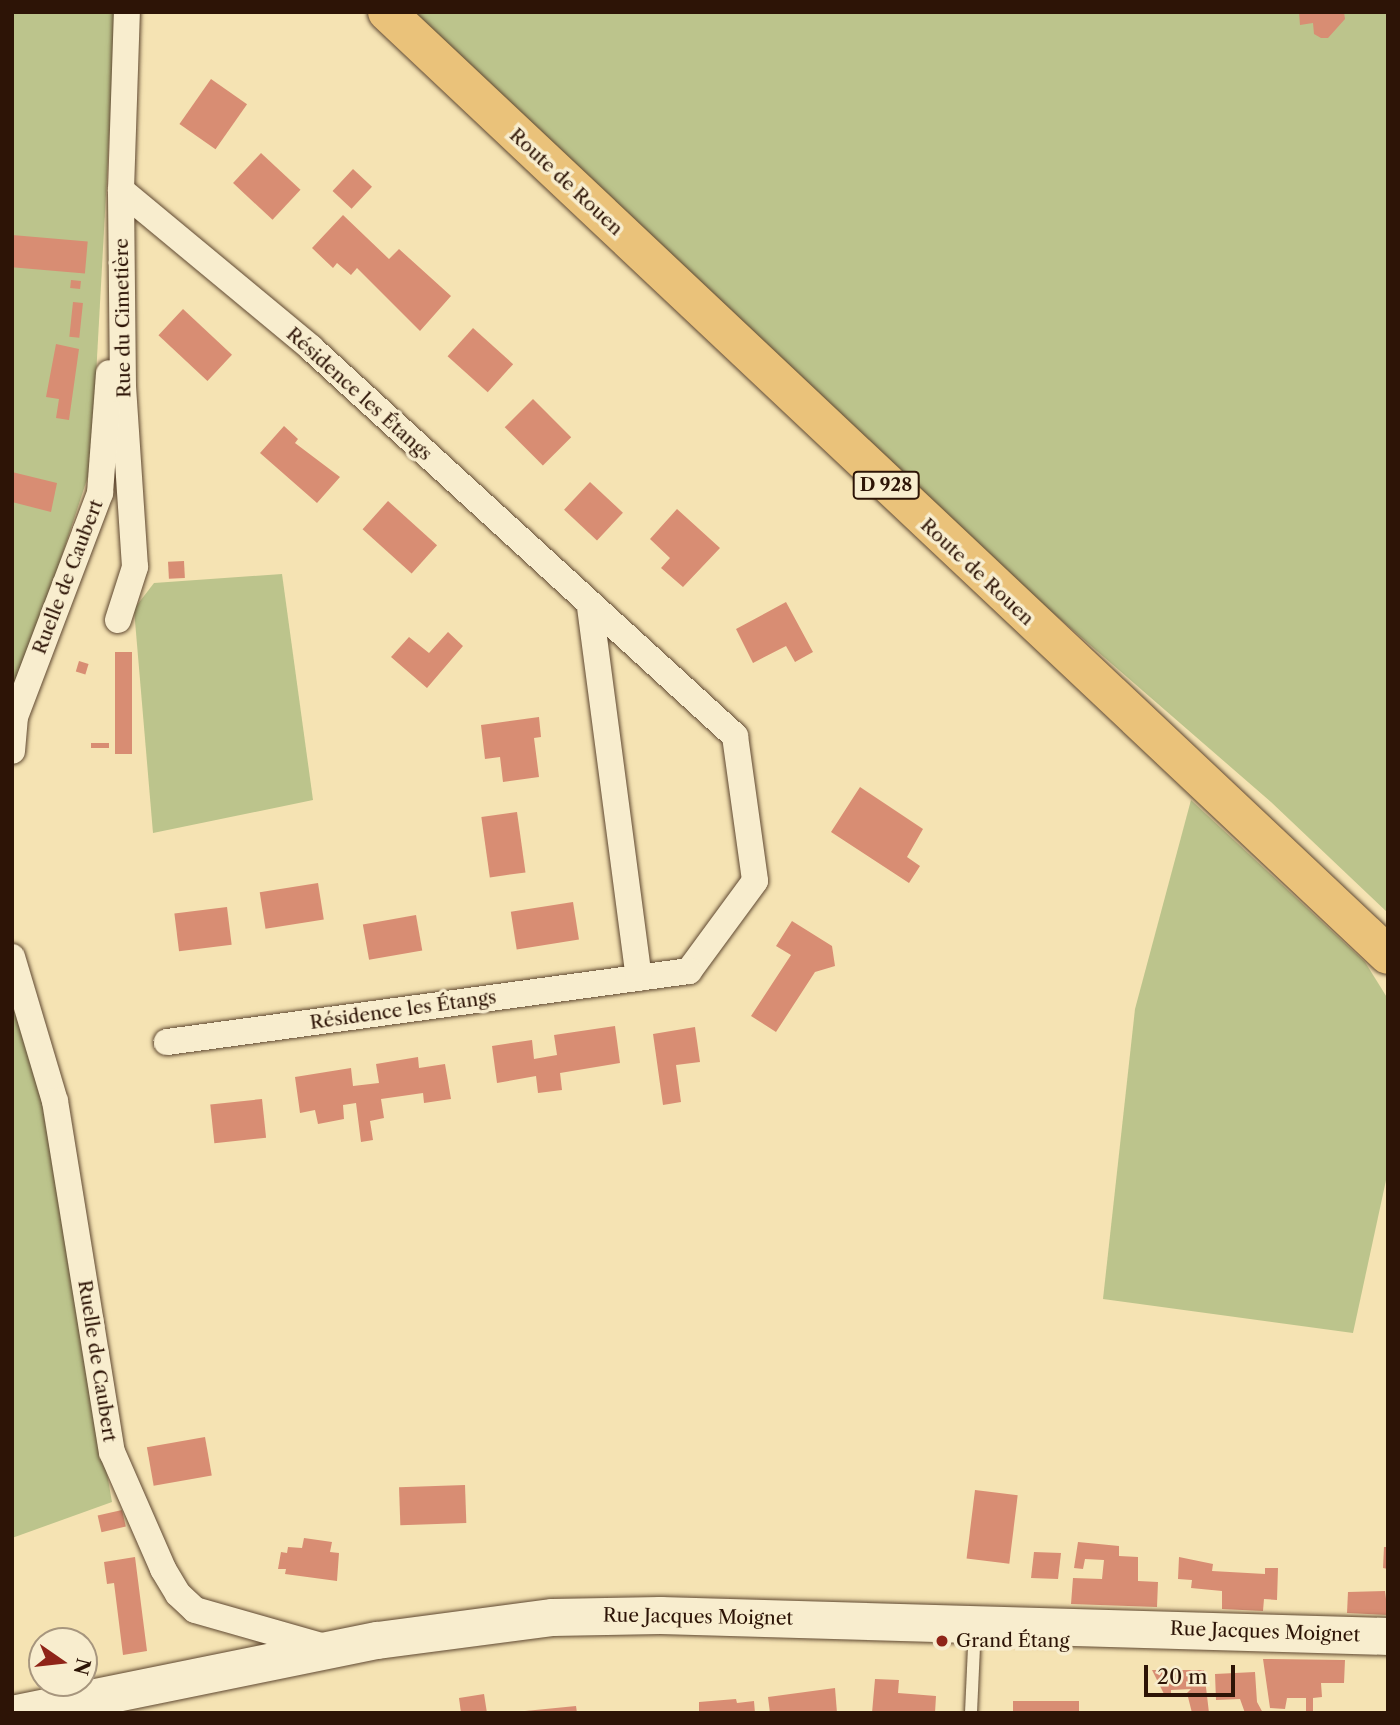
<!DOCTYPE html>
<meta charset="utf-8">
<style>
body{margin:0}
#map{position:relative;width:1400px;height:1725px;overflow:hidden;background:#f5e3b3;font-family:"Libre Caslon Text",serif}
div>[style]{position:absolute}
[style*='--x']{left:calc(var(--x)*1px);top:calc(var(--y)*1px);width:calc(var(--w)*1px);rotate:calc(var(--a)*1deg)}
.green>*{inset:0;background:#bcc48c}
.building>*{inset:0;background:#d88d73;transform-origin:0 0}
.roads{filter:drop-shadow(0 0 2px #5f4831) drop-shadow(0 0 2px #5f4831)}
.lane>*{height:12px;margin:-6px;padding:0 6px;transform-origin:6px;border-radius:6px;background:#f8edce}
.street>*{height:26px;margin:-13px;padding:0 13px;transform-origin:13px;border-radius:13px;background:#f8edce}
.secondary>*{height:37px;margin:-18.5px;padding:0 18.5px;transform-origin:18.5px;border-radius:18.5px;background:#f8edce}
.primary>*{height:38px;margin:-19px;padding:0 19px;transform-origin:19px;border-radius:19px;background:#eac27a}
.dots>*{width:19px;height:19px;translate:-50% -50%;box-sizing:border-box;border:4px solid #f8edce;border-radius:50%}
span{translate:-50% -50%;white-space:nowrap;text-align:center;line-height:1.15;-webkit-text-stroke:7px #f8edce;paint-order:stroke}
.shield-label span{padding:2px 5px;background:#f8edce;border:2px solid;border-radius:5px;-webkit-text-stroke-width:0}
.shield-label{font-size:18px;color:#2d1406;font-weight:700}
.street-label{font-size:19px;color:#2d1406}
.poi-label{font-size:19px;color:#2d1406}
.left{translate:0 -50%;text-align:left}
.frame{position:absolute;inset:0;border:14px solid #2d1406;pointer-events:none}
.north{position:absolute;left:28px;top:1627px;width:70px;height:70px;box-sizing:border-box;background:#f8edce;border:2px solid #a7967e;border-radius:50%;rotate:104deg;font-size:19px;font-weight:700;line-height:28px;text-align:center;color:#2d1406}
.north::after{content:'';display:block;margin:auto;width:24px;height:32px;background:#8f2418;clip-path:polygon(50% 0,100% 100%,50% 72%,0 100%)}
.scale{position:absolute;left:1144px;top:1665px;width:91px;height:32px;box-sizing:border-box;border:4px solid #2d1406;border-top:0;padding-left:9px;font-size:21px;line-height:24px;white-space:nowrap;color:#2d1406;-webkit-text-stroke:5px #f8edce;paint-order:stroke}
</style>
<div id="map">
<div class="green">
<i style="clip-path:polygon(12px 12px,116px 12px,91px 467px,12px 708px)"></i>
<i style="clip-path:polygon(407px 12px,1388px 12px,1388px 913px,1271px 802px,841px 429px)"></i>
<i style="clip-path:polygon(282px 574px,313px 800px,153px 833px,134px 609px,154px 583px)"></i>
<i style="clip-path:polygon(1191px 800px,1365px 962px,1388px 999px,1388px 1171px,1353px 1333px,1103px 1299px,1135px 1009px)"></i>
<i style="clip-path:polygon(12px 931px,112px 1502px,12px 1538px)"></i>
</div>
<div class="building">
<i style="clip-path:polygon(1299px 12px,1344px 12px,1345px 19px,1328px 38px,1321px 38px,1314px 34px,1313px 23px,1300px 25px)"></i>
<i style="left:211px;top:79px;width:44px;height:55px;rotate:35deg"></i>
<i style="left:261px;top:153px;width:54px;height:41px;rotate:43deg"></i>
<i style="left:353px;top:169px;width:26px;height:30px;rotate:43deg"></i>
<i style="clip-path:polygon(343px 215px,389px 259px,399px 249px,451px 296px,420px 331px,357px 268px,351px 275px,337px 263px,333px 268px,312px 248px)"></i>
<i style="left:12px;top:235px;width:76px;height:32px;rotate:5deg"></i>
<i style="left:71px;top:280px;width:10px;height:8px;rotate:6deg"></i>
<i style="left:73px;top:302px;width:10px;height:35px;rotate:6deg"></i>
<i style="left:183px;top:309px;width:67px;height:36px;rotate:43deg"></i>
<i style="left:473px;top:328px;width:54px;height:38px;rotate:42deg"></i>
<i style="clip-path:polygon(56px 344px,79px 349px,69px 420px,56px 418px,59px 399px,46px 397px)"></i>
<i style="left:533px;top:399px;width:54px;height:40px;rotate:45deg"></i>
<i style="clip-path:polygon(284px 426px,298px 439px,295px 443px,340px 477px,317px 503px,260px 453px)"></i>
<i style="clip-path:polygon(12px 472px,57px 483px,51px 512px,12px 502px)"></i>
<i style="left:590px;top:482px;width:45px;height:38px;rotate:43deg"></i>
<i style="left:388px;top:501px;width:66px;height:38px;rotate:42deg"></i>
<i style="clip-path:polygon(677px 509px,720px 548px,683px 587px,661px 568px,670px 558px,650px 539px)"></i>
<i style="left:184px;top:561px;width:17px;height:16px;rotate:87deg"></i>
<i style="clip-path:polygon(786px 602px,813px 652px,795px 662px,786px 646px,753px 663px,736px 629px)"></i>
<i style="clip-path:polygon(448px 632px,463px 646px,427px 688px,391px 657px,409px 637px,429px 653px)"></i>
<i style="left:115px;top:652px;width:17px;height:102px"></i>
<i style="left:79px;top:661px;width:10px;height:11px;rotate:17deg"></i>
<i style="clip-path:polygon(539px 717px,541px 737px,534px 738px,539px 777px,503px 782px,500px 757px,485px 759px,481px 725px)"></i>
<i style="left:109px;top:743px;width:5px;height:18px;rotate:90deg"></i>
<i style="clip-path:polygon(860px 787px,923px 829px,907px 857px,920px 866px,909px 883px,831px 832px)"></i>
<i style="left:517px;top:812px;width:61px;height:36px;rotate:82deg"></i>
<i style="left:318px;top:883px;width:37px;height:59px;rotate:81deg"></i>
<i style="left:573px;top:902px;width:38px;height:63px;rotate:81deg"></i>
<i style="left:227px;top:907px;width:38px;height:53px;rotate:83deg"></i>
<i style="left:416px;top:915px;width:36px;height:54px;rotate:80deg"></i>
<i style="clip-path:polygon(792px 921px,832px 946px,835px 966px,815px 972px,776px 1032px,751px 1016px,791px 955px,776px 946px)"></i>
<i style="clip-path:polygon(615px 1026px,620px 1063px,560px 1073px,562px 1090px,538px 1093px,536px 1076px,497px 1083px,492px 1046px,532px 1040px,534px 1059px,557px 1055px,554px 1035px)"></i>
<i style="clip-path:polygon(695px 1027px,700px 1062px,676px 1065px,681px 1102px,663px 1105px,653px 1034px)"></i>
<i style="clip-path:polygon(418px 1057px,419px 1068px,445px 1064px,451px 1099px,424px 1103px,423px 1093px,381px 1099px,384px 1118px,370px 1121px,373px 1140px,361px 1142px,356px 1103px,343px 1105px,344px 1119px,318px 1124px,315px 1110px,300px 1113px,295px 1077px,351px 1068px,353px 1086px,379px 1083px,376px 1064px)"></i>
<i style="left:262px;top:1099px;width:39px;height:52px;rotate:84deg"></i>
<i style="left:205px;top:1437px;width:39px;height:59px;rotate:80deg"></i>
<i style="left:465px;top:1485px;width:38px;height:66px;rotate:88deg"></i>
<i style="left:975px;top:1490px;width:43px;height:69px;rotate:7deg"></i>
<i style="left:122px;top:1510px;width:17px;height:25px;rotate:77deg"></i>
<i style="clip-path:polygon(304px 1538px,332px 1542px,330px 1552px,339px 1553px,337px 1581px,285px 1574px,286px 1569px,278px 1569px,281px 1552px,287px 1553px,288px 1547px,302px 1548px)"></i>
<i style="clip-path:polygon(1078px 1542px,1119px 1546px,1119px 1556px,1138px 1557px,1138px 1581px,1158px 1582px,1157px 1607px,1071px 1604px,1073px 1578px,1102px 1579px,1104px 1560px,1085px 1559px,1083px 1569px,1074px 1568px)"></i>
<i style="clip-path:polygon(1384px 1547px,1388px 1547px,1388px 1569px,1383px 1568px)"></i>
<i style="clip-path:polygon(1034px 1552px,1061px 1553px,1058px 1579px,1031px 1578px)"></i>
<i style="clip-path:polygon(135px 1557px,147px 1651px,123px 1655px,114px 1583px,107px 1584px,104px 1562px)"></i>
<i style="clip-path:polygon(1179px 1557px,1213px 1564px,1212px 1571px,1265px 1574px,1265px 1568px,1278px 1568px,1277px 1600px,1264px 1599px,1263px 1611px,1222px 1609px,1222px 1591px,1191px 1588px,1192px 1580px,1178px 1579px)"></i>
<i style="clip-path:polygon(1385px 1591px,1388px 1615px,1347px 1613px,1348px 1592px)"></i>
<i style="clip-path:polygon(1263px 1659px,1345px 1660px,1344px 1683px,1321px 1683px,1322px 1697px,1313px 1698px,1313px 1713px,1306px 1713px,1306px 1698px,1287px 1698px,1285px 1709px,1270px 1708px)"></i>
<i style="clip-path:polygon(1152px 1670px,1204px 1670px,1209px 1713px,1192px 1713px,1187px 1693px,1191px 1689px,1171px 1690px,1171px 1697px,1165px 1696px)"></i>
<i style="clip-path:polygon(1255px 1672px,1257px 1702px,1263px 1713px,1245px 1713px,1240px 1699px,1216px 1700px,1215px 1674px)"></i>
<i style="clip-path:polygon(875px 1679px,899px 1680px,898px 1693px,936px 1696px,935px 1713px,872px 1713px)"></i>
<i style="clip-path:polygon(835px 1688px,837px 1713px,770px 1713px,768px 1697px)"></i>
<i style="clip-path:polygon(484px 1694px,487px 1713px,461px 1713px,459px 1698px)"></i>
<i style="clip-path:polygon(736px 1699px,737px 1703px,754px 1701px,755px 1713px,699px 1713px,699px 1702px)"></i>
<i style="left:1079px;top:1701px;width:12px;height:66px;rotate:90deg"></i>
<i style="clip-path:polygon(576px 1706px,577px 1713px,525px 1713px,525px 1711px)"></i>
</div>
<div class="roads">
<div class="lane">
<i style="--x:971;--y:1713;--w:87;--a:-87.4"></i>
</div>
<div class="street">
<i style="--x:121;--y:190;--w:247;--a:39.7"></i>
<i style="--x:311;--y:348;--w:575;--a:42.46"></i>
<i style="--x:735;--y:736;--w:146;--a:82.1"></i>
<i style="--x:755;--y:881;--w:112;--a:126.3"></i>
<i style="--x:689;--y:971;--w:527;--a:172.25"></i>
<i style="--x:590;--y:607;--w:374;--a:82.5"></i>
<i style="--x:118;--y:620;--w:56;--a:-72.2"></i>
<i style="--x:135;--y:567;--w:181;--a:-93.8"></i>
<i style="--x:123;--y:386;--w:196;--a:-90.6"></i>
<i style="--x:121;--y:190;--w:178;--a:-88.1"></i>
<i style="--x:12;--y:751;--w:34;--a:-85"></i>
<i style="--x:15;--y:717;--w:240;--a:-69.2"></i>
<i style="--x:100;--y:493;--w:120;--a:-85.7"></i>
<i style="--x:12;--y:957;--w:150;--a:73.4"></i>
<i style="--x:55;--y:1101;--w:356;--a:80.8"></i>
<i style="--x:112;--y:1452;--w:128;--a:66.4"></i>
<i style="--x:163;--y:1569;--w:29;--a:59"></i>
<i style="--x:178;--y:1594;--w:23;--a:43"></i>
<i style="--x:195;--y:1610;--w:135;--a:15.9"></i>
</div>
<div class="secondary">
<i style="--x:17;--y:1713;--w:367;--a:-11.5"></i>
<i style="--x:377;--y:1640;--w:177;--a:-7.5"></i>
<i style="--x:552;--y:1617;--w:108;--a:-1.1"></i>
<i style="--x:660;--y:1615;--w:728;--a:1.65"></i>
</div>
<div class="primary">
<i style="--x:387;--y:12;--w:1375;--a:43.29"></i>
</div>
</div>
<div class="dots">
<i style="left:942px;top:1641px;background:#8f2418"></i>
</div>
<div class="shield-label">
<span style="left:886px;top:485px">D 928</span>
</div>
<div class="street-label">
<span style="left:566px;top:182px;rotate:43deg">Route de Rouen</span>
<span style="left:123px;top:318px;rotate:-91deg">Rue du Cimetière</span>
<span style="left:359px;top:394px;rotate:42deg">Résidence les Étangs</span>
<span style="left:977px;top:572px;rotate:43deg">Route de Rouen</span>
<span style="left:68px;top:577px;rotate:-69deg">Ruelle de Caubert</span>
<span style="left:403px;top:1010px;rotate:-8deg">Résidence les Étangs</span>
<span style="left:97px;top:1361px;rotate:81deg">Ruelle de Caubert</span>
<span style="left:698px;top:1617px;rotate:1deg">Rue Jacques Moignet</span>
<span style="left:1265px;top:1632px;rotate:2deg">Rue Jacques Moignet</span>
</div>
<div class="poi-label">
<span class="left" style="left:956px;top:1641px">Grand Étang</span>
</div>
<div class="frame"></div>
<div class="north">N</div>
<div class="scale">20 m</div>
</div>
